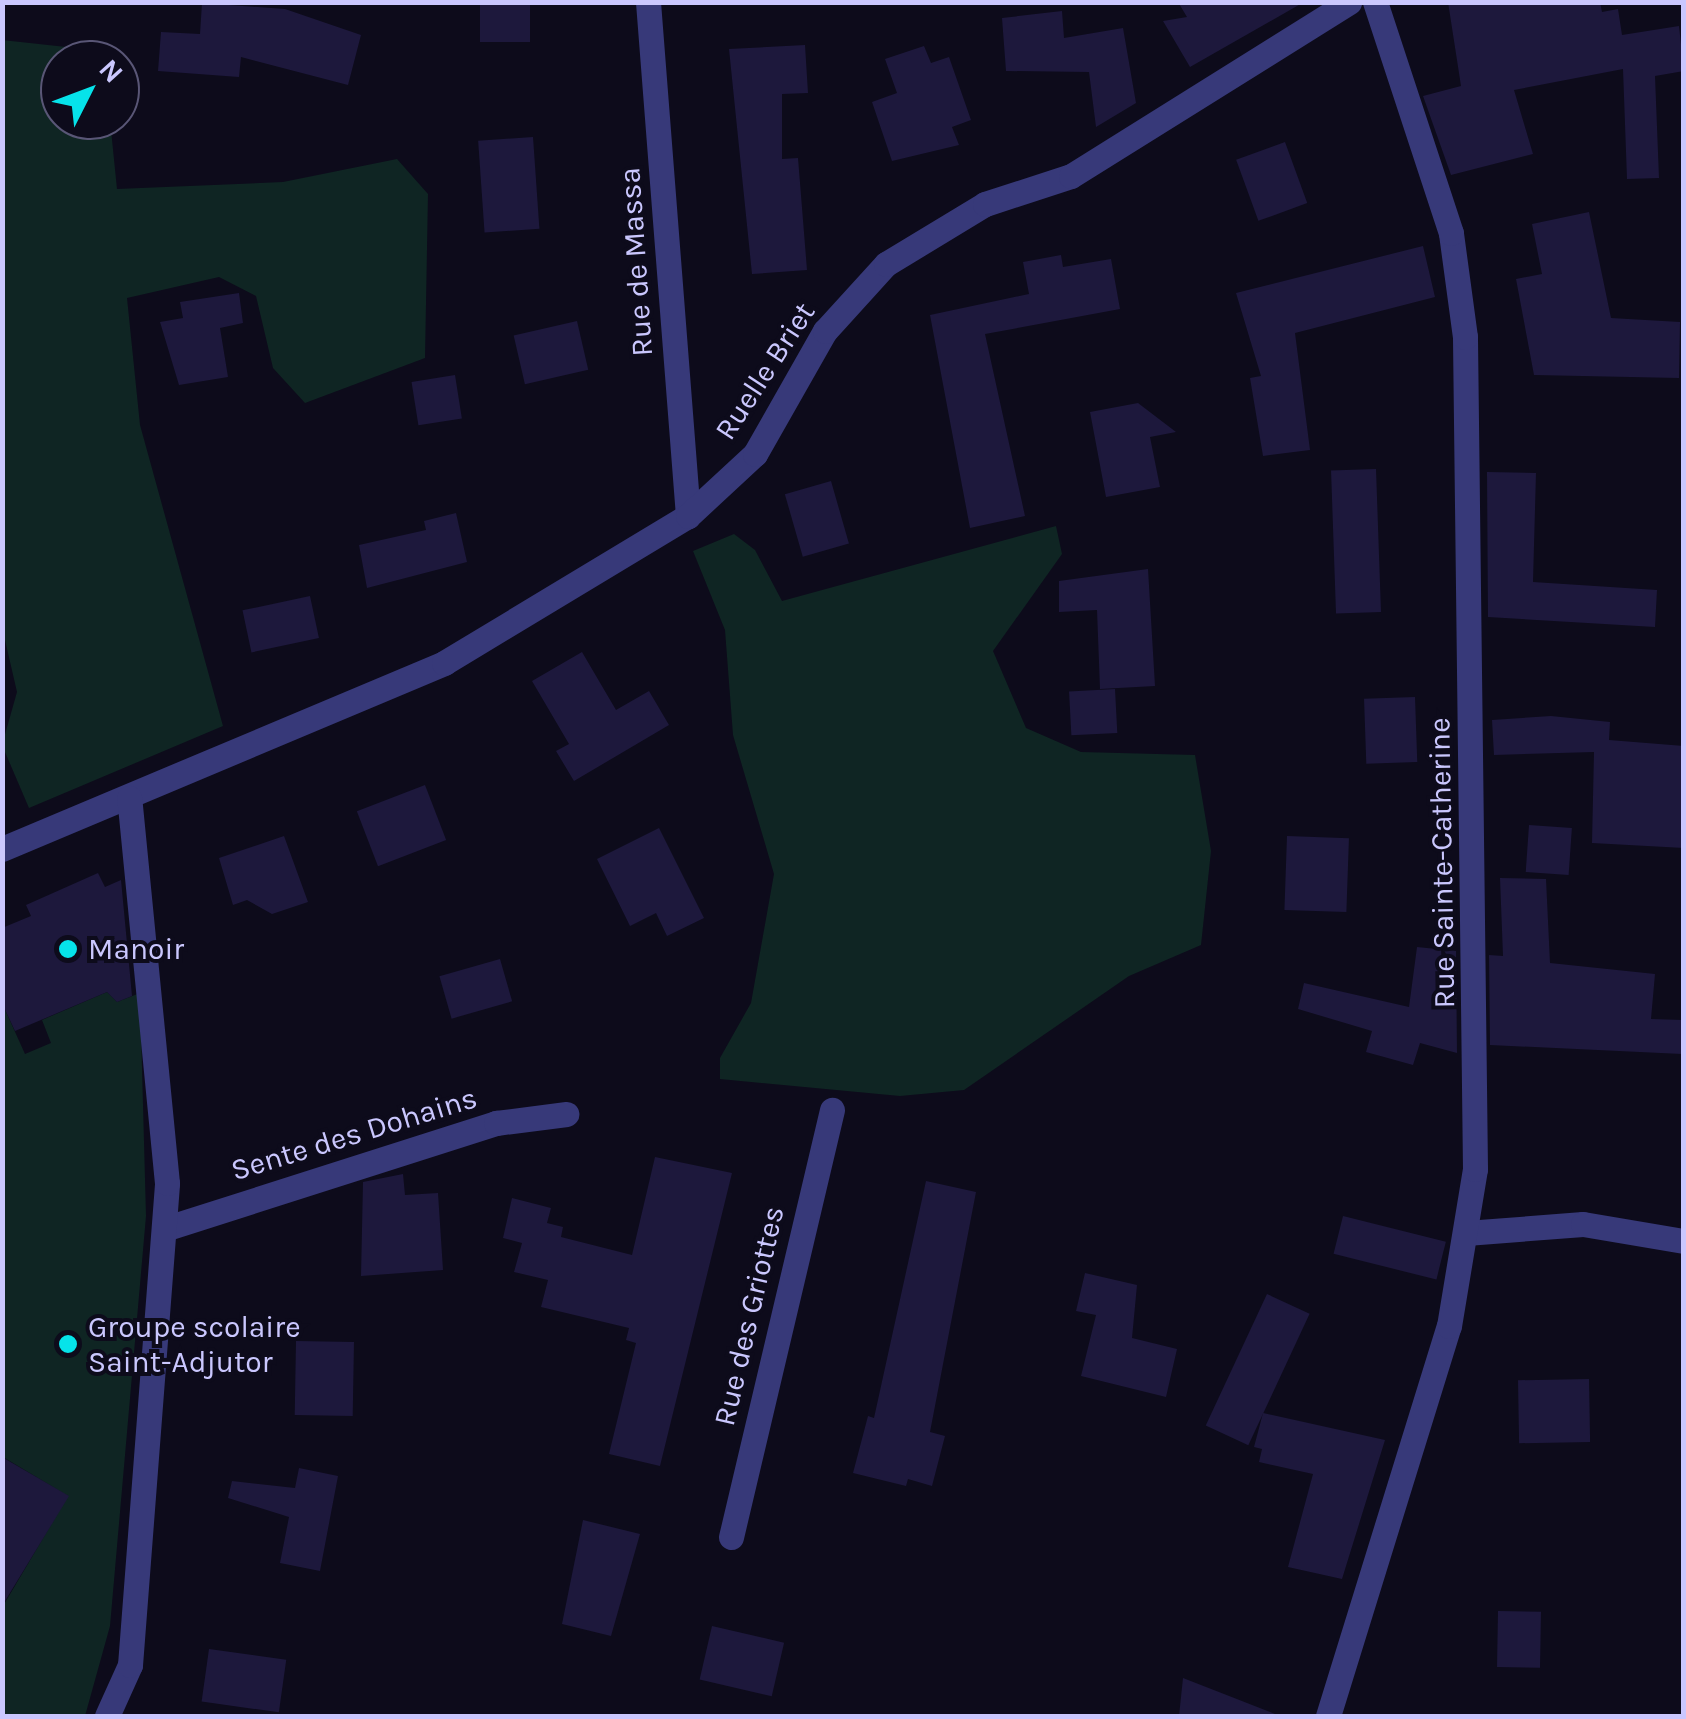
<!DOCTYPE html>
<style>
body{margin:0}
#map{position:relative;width:1686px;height:1719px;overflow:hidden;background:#0d0b1b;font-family:Karla,sans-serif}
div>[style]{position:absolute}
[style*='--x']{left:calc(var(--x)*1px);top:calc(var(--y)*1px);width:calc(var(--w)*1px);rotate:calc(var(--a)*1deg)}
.green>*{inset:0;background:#0f2523}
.building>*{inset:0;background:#1d183c;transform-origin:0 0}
.minor>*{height:25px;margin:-12.5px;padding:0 12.5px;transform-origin:12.5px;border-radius:12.5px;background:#373979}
.dots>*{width:28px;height:28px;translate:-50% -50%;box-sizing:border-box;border:5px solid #0d0b1b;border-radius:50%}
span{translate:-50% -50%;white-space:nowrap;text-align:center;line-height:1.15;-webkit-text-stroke:8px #0d0b1b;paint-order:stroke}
.street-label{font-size:30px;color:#cac7fe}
.poi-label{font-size:30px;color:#cac7fe}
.left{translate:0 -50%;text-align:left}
.frame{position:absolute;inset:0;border:5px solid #cac7fe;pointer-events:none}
.north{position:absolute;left:40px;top:40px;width:100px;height:100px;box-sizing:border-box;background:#0d0b1b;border:2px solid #595676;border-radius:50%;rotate:48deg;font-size:28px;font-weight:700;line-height:40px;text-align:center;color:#cac7fe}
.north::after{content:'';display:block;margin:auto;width:35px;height:45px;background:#06e3ea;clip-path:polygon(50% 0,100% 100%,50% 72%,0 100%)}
</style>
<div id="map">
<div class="green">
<i style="clip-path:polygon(2px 40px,103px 51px,104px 60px,60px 60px,60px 120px,110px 120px,117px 189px,283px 182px,397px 159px,428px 194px,425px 358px,305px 403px,273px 368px,256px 296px,219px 277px,127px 298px,140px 425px,223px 726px,29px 808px,2px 745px,17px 692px,2px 627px)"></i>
<i style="clip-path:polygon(1056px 526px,1062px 554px,993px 651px,1026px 728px,1081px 752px,1195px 755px,1211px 851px,1201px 945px,1129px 976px,964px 1090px,900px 1096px,720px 1079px,720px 1058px,751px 1003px,774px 874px,733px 735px,725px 630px,693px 551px,734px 534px,755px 550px,782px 601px)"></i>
<i style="clip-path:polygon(107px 992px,117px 1002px,140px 993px,146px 1216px,110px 1626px,85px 1716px,3px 1716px,3px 1606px,68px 1496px,3px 1457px,2px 1003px,25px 1054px,51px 1043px,42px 1020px)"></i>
</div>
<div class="building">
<i style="left:480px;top:2px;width:50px;height:40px"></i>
<i style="clip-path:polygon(1178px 2px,1304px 2px,1190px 67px,1163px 21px,1187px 17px)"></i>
<i style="clip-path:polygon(1448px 2px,1600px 2px,1602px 12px,1618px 9px,1622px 35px,1679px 26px,1684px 71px,1655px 76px,1659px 178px,1627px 179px,1623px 69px,1514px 90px,1533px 154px,1451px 175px,1423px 96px,1461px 86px)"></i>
<i style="clip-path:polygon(202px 3px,285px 9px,361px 35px,348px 85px,241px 57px,239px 77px,158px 71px,161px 32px,200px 34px)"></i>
<i style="clip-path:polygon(1062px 11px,1064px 38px,1123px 28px,1136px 103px,1096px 127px,1089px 72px,1006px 71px,1002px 18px)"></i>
<i style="clip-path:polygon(805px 45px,808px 93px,782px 94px,782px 159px,798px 158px,807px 270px,752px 274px,729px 49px)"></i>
<i style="clip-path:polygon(924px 46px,931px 63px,949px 57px,971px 120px,952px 127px,959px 145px,892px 161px,872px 102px,897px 93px,885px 59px)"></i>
<i style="left:533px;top:137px;width:92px;height:55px;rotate:86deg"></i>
<i style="left:1285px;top:142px;width:65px;height:52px;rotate:70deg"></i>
<i style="clip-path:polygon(1589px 212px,1611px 318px,1680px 322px,1679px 378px,1534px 375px,1516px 279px,1542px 274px,1532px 224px)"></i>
<i style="clip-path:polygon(1423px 246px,1435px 297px,1295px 333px,1310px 450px,1263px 456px,1250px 378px,1261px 376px,1236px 293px)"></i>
<i style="clip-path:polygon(1061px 255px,1063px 267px,1111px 259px,1120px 309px,985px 334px,1025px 516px,970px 528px,930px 315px,1029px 294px,1023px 262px)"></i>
<i style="clip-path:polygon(239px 293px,243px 323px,220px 328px,228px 377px,179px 385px,160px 322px,183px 318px,180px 302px)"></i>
<i style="left:577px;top:321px;width:50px;height:65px;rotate:77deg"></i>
<i style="left:455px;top:375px;width:44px;height:44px;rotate:81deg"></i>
<i style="clip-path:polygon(1138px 403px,1176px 432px,1150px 437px,1160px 487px,1106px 497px,1090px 412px)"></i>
<i style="left:1376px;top:469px;width:143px;height:45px;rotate:88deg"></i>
<i style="clip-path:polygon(1487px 472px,1536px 473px,1533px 582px,1657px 590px,1655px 627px,1488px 617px)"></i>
<i style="left:831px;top:481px;width:65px;height:48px;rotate:74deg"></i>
<i style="clip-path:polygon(456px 513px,467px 562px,367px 588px,359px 545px,426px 530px,424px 521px)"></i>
<i style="clip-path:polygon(1148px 569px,1155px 686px,1100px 689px,1097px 610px,1059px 612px,1059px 581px)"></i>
<i style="left:310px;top:596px;width:43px;height:69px;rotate:78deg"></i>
<i style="clip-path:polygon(582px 652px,616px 710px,649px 691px,669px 725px,574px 781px,556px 751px,569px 744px,532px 681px)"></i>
<i style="left:1115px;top:689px;width:44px;height:46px;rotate:87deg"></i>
<i style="left:1415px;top:697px;width:65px;height:51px;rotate:88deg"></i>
<i style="clip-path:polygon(1551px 716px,1610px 722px,1609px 740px,1684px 746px,1684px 848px,1592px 843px,1594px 752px,1494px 755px,1492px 720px)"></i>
<i style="left:425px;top:785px;width:59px;height:73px;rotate:69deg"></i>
<i style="left:1529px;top:825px;width:43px;height:47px;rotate:4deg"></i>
<i style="clip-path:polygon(659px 828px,704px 918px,667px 936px,656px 913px,630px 926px,597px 859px)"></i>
<i style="clip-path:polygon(284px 836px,308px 902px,272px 914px,247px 900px,233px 905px,219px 858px)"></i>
<i style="left:1287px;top:836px;width:62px;height:74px;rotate:2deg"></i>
<i style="clip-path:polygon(98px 873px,105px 887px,121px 880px,132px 996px,117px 1002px,107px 992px,15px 1031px,2px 1003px,2px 928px,31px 916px,26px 905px)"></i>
<i style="clip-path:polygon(1500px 878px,1546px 879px,1550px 963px,1655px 974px,1651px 1019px,1683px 1020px,1682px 1054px,1490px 1045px,1489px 955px,1503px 956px)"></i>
<i style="clip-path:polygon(1417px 947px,1456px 951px,1457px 1053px,1420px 1043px,1413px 1065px,1366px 1052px,1372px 1031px,1298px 1009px,1304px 983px,1409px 1007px)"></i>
<i style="left:500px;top:959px;width:44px;height:63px;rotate:74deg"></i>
<i style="clip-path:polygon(655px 1157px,732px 1173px,660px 1466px,609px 1454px,636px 1343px,626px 1340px,629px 1328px,541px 1307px,548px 1280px,514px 1272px,522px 1243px,503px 1238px,512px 1198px,551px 1208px,547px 1223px,563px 1227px,561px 1237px,632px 1255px)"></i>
<i style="clip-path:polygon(403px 1174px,405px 1195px,438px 1193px,443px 1270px,361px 1276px,363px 1182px)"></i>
<i style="clip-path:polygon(926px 1181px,976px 1192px,930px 1432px,945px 1436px,932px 1486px,908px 1479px,906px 1486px,853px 1473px,868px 1416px,874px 1418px)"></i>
<i style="left:1343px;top:1216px;width:106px;height:39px;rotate:14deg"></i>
<i style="clip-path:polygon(1085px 1273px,1137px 1285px,1132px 1338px,1177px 1349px,1166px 1397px,1081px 1376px,1096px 1315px,1076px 1311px)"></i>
<i style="left:1267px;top:1294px;width:47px;height:145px;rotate:25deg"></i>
<i style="left:296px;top:1341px;width:58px;height:74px;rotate:1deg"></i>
<i style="left:1589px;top:1379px;width:63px;height:71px;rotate:89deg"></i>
<i style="clip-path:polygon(1263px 1413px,1385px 1440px,1342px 1579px,1288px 1567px,1313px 1474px,1259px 1462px,1262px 1449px,1254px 1447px)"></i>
<i style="clip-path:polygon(2px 1457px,69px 1496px,2px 1606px)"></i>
<i style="clip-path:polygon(299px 1468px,338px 1476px,320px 1571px,280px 1563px,289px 1517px,228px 1498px,232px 1481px,295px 1488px)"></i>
<i style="clip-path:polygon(583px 1520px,640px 1534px,611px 1636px,562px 1624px)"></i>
<i style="left:1498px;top:1611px;width:43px;height:56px;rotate:1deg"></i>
<i style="left:712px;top:1626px;width:74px;height:55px;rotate:13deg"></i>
<i style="left:209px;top:1649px;width:78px;height:53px;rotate:8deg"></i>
<i style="clip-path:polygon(1183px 1678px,1275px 1714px,1275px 1716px,1179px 1716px)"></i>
</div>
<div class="minor">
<i style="--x:648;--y:2;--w:516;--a:85.55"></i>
<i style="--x:2;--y:849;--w:480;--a:-22.8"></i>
<i style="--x:444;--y:663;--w:285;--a:-31.1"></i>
<i style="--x:688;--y:516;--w:91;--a:-42.8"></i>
<i style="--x:755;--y:454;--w:142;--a:-60.4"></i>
<i style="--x:825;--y:331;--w:91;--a:-47.7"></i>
<i style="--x:886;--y:264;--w:116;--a:-31.2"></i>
<i style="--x:985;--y:204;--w:90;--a:-18"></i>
<i style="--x:1071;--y:176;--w:328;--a:-32"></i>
<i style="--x:164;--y:1229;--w:349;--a:-17.7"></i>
<i style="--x:496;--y:1123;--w:71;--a:-7.3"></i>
<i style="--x:1466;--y:1233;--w:117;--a:-4.4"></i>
<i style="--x:1583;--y:1224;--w:102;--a:9.6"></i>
<i style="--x:731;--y:1537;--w:439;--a:-76.7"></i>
<i style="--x:107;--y:1716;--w:56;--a:-65.7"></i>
<i style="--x:130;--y:1665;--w:483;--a:-85.6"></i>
<i style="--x:167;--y:1183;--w:387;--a:-95.6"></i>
<i style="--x:1328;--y:1716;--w:408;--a:-72.8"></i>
<i style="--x:1449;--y:1326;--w:159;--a:-80.6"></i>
<i style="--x:1475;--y:1169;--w:832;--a:-90.69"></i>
<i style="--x:1465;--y:337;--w:105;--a:-97.7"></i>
<i style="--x:1451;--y:233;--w:243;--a:-108.2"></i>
</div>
<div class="dots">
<i style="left:68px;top:949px;background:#06e3ea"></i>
<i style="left:68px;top:1344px;background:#06e3ea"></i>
</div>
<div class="street-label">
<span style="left:636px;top:262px;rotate:-94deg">Rue de Massa</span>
<span style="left:765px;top:371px;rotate:-57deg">Ruelle Briet</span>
<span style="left:1442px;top:863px;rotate:-91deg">Rue Sainte-Catherine</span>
<span style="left:354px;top:1134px;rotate:-17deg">Sente des Dohains</span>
<span style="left:749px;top:1316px;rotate:-77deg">Rue des Griottes</span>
</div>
<div class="poi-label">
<span class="left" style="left:88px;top:949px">Manoir</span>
<span class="left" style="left:88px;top:1344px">Groupe scolaire<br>Saint-Adjutor</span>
</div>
<div class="frame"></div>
<div class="north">N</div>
</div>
